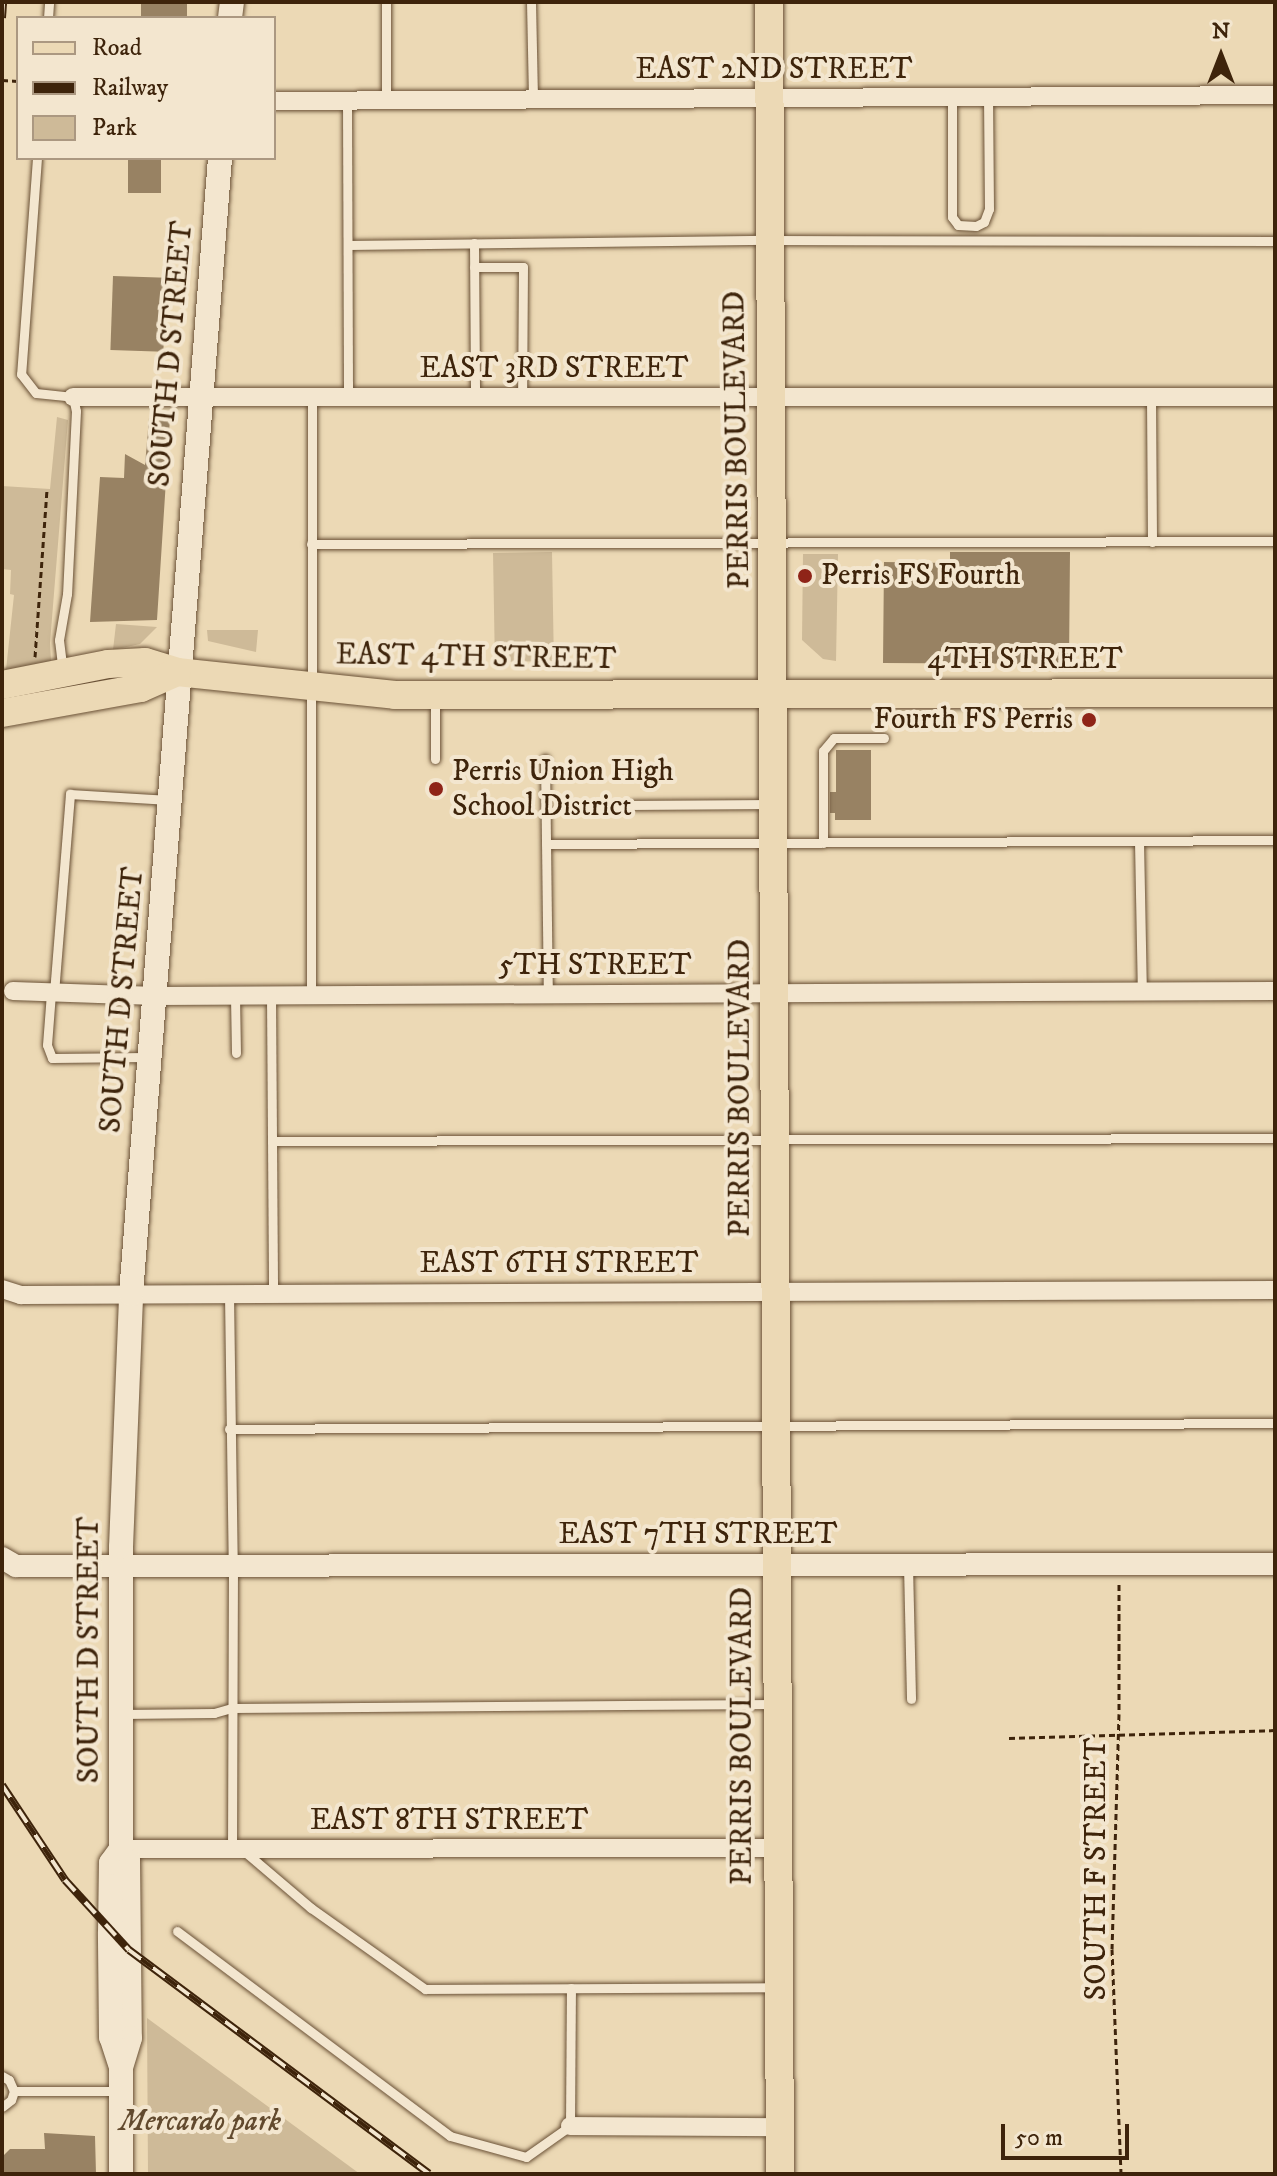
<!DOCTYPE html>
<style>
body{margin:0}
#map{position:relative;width:1277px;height:2176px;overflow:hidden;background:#ecd9b5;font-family:"IM FELL DW Pica",serif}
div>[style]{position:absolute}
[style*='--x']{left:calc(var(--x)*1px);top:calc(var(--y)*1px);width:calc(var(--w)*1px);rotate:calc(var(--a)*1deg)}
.green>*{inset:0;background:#ceba98;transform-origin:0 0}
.building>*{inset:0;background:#988263;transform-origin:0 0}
.path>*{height:3px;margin-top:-1.5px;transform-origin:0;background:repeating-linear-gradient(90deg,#3e240b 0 6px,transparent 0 10px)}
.roads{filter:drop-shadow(0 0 2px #6a5136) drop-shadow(0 0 2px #6a5136)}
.service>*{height:9px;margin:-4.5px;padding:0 4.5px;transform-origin:4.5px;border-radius:4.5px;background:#f3e6cf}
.minor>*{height:18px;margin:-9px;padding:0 9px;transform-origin:9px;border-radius:9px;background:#f3e6cf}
.tertiary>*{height:22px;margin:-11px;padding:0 11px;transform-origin:11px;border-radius:11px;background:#f3e6cf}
.secondary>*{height:24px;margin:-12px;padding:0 12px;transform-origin:12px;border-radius:12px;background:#f3e6cf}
.primary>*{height:28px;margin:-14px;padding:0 14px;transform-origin:14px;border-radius:14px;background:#ecd9b5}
.rail>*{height:8px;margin-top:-4px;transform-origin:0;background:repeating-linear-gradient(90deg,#f3e6cf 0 15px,#3e240b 0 30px);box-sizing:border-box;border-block:2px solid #3e240b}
.dots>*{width:22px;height:22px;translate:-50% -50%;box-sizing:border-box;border:4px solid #f3e6cf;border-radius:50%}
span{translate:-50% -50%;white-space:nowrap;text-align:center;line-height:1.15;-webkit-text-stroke:8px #f3e6cf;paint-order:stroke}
.street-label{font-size:30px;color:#3e240b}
.poi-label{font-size:30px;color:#3e240b}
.left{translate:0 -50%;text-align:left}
.right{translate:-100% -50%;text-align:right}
.park-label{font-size:30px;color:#624a2e;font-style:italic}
.frame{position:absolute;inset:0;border:4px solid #3e240b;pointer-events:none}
.legend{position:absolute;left:16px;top:16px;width:260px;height:144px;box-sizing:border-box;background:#f3e6cf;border:2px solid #ab9881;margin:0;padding:10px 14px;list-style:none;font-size:24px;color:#3e240b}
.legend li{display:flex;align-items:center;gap:16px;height:40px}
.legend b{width:40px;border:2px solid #ab9881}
.north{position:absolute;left:1181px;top:16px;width:80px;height:80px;-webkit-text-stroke:6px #f3e6cf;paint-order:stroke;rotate:0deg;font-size:22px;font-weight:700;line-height:32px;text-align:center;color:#3e240b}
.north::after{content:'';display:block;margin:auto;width:28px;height:36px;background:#3e240b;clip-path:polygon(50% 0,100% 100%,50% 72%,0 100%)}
.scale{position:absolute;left:1001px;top:2124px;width:128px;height:36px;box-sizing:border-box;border:4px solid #3e240b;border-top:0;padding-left:10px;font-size:24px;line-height:28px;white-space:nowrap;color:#3e240b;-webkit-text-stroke:6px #f3e6cf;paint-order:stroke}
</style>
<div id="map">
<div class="green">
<i style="clip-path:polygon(57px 417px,68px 420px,50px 643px,51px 661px,6px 670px,14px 595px,10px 594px,11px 570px,2px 569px,2px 486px,50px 489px)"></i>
<i style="left:552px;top:552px;width:109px;height:59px;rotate:89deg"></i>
<i style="clip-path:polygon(803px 554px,838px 554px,836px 661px,823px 659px,802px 640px)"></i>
<i style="clip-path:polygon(116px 624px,157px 627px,140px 644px,113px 650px)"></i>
<i style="clip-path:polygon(207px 630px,258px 630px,256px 652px,208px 641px)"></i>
<i style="clip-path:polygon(147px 2018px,360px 2174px,148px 2174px)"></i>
</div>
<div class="building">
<i style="left:141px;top:2px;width:46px;height:16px"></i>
<i style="left:128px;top:158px;width:33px;height:35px"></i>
<i style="left:113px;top:276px;width:53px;height:74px;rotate:2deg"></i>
<i style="clip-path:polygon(149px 418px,170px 418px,157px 620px,90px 622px,100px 477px,124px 478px,125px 454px,145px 465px)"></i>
<i style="clip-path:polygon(950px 552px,1070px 552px,1069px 664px,883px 663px,884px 562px,950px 563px)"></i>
<i style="clip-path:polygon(836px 750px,871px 750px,871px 820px,835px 820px,835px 813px,830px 813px,830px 792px,836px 792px)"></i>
<i style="clip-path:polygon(44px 2133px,95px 2136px,96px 2174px,2px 2174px,2px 2157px,10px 2149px,45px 2149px)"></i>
</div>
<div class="path">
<i style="--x:2;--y:80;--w:16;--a:4"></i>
<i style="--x:35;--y:657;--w:168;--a:-85.9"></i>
<i style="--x:1119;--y:1584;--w:130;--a:90"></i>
<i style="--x:1119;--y:1714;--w:235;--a:91.7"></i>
<i style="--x:1112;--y:1949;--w:225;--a:87.7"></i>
<i style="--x:1009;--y:1738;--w:266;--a:-1.7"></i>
</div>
<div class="roads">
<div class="service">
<i style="--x:386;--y:2;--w:99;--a:90"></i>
<i style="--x:531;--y:2;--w:98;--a:88.8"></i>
<i style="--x:48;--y:18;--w:16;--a:-86"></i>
<i style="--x:952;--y:97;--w:120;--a:90"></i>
<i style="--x:952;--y:217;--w:10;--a:53"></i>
<i style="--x:958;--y:225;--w:18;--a:3"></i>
<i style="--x:976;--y:226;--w:9;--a:-27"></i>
<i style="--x:984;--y:222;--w:14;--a:-69"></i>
<i style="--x:989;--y:209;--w:112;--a:-90.5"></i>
<i style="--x:347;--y:101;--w:296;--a:89.8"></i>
<i style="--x:37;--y:158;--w:217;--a:94.2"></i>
<i style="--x:21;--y:374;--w:24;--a:52"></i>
<i style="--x:36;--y:393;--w:37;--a:6"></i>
<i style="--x:73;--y:397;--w:14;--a:78"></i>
<i style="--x:76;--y:411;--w:183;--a:92.8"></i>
<i style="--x:67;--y:594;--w:47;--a:99.9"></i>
<i style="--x:59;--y:640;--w:31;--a:83"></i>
<i style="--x:474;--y:243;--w:154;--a:89.6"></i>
<i style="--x:348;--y:245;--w:422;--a:-0.7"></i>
<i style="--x:770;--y:240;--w:505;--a:0.11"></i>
<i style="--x:474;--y:267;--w:49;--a:0"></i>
<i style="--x:523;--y:267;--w:130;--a:90.4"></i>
<i style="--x:1151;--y:397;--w:145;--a:89.6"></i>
<i style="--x:311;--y:544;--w:964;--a:-0.18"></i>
<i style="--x:435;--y:759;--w:61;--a:-90"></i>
<i style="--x:545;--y:759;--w:235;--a:89.3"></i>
<i style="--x:632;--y:805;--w:136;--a:-0.4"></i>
<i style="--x:1139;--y:841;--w:151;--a:88.9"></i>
<i style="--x:823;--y:843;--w:92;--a:-90"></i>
<i style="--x:823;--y:751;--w:17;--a:-50"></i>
<i style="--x:834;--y:738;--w:50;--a:0"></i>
<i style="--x:546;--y:844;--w:729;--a:-0.31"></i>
<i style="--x:51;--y:993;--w:52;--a:94.4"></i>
<i style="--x:47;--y:1045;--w:14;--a:69"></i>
<i style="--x:52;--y:1058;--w:95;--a:-0.6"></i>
<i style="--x:54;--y:993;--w:200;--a:-85.4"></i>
<i style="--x:70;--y:794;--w:99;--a:3.5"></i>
<i style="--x:271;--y:995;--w:299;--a:89.6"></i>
<i style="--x:311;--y:995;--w:598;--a:-89.9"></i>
<i style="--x:235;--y:996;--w:57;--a:89"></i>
<i style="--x:272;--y:1141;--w:1003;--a:-0.17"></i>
<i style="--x:229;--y:1294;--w:272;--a:89.2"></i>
<i style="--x:233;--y:1566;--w:283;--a:90.2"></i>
<i style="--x:229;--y:1429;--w:1046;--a:-0.33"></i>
<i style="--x:908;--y:1565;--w:134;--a:88.7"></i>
<i style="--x:121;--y:1714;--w:93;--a:-0.6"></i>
<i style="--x:214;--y:1713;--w:19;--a:-16"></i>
<i style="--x:232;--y:1708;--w:542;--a:-0.42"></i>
<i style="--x:244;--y:1851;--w:88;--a:40.4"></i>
<i style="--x:311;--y:1908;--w:140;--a:35.4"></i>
<i style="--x:425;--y:1989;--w:349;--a:-0.3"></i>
<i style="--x:177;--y:1931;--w:341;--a:36.9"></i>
<i style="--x:450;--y:2136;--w:79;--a:15.4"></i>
<i style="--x:526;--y:2157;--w:54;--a:-35.2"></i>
<i style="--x:570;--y:2126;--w:138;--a:-89.6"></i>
<i style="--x:2;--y:2076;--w:8;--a:30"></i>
<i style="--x:9;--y:2080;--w:12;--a:66"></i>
<i style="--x:14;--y:2091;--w:9;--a:108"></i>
<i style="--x:11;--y:2100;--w:11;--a:142"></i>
<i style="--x:14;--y:2091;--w:107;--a:0"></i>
</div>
<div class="minor">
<i style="--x:274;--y:101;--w:1001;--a:-0.34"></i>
<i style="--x:73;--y:397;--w:1202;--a:0"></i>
<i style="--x:13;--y:991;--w:143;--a:2"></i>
<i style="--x:156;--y:996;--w:1119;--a:-0.26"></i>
<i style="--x:2;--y:1289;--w:20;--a:18"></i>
<i style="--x:21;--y:1295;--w:1254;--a:-0.23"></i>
<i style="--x:121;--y:1849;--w:656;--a:-0.09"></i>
<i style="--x:570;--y:2126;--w:209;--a:0.3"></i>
</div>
<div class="tertiary">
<i style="--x:2;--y:1558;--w:16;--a:30"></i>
<i style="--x:16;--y:1566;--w:1259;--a:-0.09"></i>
</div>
<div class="secondary">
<i style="--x:230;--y:18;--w:16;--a:-83"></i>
<i style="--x:121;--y:1849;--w:13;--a:58"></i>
<i style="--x:128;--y:1860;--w:178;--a:89.4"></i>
<i style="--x:130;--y:2038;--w:30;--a:107"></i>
<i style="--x:121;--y:2067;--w:107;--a:90"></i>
<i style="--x:121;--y:2067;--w:32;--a:-108"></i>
<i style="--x:111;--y:2037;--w:104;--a:-90.6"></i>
<i style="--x:110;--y:1933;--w:70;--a:-89.2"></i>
<i style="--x:111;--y:1863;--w:17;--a:-54"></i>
<i style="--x:121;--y:1849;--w:302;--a:-90"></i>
<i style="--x:121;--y:1547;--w:253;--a:-87.7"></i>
<i style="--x:131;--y:1294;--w:1139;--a:-85.52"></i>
</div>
<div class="primary">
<i style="--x:769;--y:2;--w:2172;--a:89.71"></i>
<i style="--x:2;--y:685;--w:108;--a:-11.2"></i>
<i style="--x:108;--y:664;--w:37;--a:-3"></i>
<i style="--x:145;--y:662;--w:34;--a:17"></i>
<i style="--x:177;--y:672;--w:219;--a:6"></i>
<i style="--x:395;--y:695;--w:880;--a:-0.13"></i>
<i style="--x:2;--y:713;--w:141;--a:-10.2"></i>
<i style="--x:141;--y:688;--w:39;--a:-24"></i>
</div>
</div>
<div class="rail">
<i style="--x:2;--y:18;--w:16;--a:-86"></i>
<i style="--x:2;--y:1785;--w:114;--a:56.4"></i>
<i style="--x:65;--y:1880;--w:95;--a:47.6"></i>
<i style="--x:129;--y:1950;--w:374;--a:36.7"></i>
</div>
<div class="dots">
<i style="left:805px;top:576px;background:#8f2418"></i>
<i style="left:1089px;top:720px;background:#8f2418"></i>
<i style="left:436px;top:789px;background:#8f2418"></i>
</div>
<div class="street-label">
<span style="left:774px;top:70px">EAST 2ND STREET</span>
<span style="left:172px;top:354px;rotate:-85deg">SOUTH D STREET</span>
<span style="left:554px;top:369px">EAST 3RD STREET</span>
<span style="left:738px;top:440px;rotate:-91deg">PERRIS BOULEVARD</span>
<span style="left:476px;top:658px;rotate:1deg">EAST 4TH STREET</span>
<span style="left:1025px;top:660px">4TH STREET</span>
<span style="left:595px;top:966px">5TH STREET</span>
<span style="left:123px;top:1000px;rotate:-85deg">SOUTH D STREET</span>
<span style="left:741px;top:1088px;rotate:-90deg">PERRIS BOULEVARD</span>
<span style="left:559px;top:1264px">EAST 6TH STREET</span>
<span style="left:698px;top:1535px">EAST 7TH STREET</span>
<span style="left:90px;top:1650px;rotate:-90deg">SOUTH D STREET</span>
<span style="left:743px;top:1736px;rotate:-90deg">PERRIS BOULEVARD</span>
<span style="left:449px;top:1821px">EAST 8TH STREET</span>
<span style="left:1097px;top:1869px;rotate:-90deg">SOUTH F STREET</span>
</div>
<div class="poi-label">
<span class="left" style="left:821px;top:576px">Perris FS Fourth</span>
<span class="right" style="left:1073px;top:720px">Fourth FS Perris</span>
<span class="left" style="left:452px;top:789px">Perris Union High<br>School District</span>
</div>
<div class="park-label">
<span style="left:200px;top:2122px">Mercardo park</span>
</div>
<div class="frame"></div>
<ul class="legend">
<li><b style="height:10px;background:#ecd9b5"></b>Road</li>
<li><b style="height:10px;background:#3e240b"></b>Railway</li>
<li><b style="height:22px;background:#ceba98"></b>Park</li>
</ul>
<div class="north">N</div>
<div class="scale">50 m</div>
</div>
